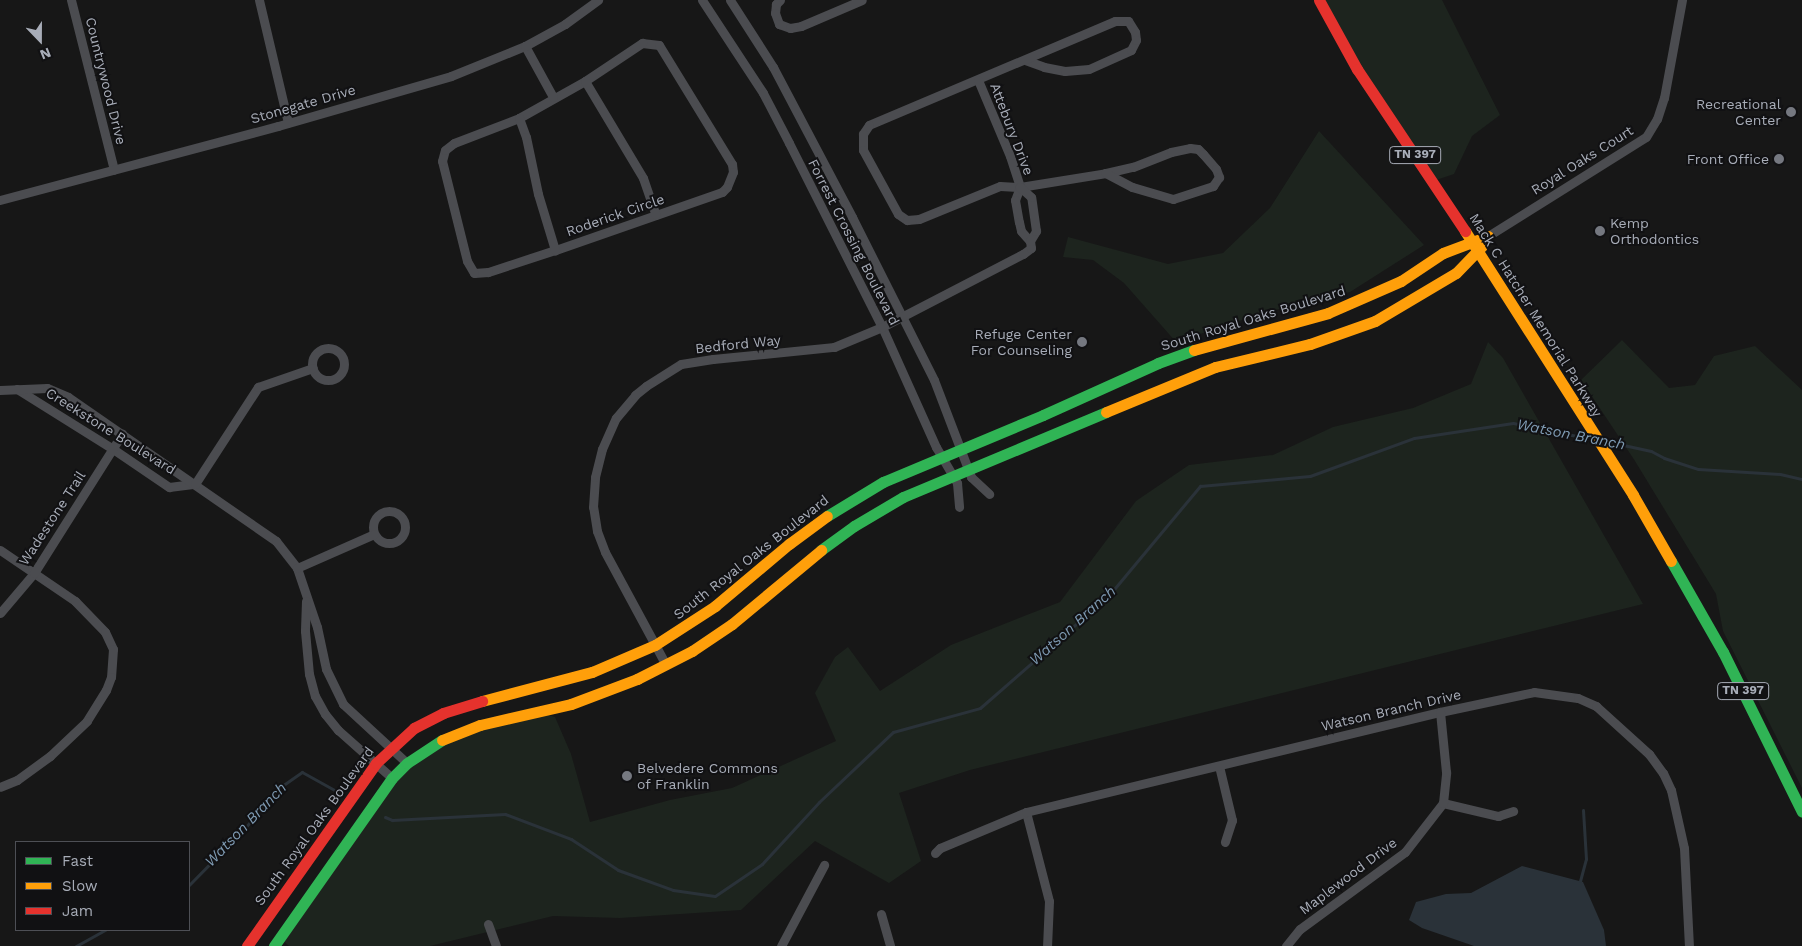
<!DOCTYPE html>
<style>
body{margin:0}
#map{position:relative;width:1802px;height:946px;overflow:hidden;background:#171717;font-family:"Work Sans",sans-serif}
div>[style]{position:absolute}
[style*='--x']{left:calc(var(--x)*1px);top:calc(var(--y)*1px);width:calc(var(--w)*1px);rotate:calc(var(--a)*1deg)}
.green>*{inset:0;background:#1d241e}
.water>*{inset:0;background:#2a3239}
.stream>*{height:3px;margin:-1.5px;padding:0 1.5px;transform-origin:1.5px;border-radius:1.5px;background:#2a3239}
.street>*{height:9px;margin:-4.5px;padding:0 4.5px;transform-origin:4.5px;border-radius:4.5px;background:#4b4c50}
.street>.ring{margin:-4.5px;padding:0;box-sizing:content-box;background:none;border:9px solid #4b4c50;border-radius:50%}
.fast>*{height:11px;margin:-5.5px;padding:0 5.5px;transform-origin:5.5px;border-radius:5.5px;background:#30b455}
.slow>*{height:11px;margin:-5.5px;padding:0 5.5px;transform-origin:5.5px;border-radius:5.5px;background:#ff9f0a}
.jam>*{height:11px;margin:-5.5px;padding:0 5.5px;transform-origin:5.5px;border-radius:5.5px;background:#e5322d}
.dots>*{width:14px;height:14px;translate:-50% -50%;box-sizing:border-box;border:2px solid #111113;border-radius:50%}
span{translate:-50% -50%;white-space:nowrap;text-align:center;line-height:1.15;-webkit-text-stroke:4px #111113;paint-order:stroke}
.shield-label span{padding:1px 4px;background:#111113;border:1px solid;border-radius:4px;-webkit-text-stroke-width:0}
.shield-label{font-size:12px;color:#a8adb8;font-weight:700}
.street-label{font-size:14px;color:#a8adb8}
.poi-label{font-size:14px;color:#a8adb8}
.right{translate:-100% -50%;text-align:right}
.left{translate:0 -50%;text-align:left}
.water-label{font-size:15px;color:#7f9bb3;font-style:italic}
.legend{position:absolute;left:15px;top:841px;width:175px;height:90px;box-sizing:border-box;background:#111113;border:1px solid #4d4f55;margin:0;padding:6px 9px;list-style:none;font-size:15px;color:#a8adb8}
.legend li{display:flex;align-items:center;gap:10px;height:25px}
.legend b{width:25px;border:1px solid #4d4f55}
.north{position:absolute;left:15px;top:15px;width:50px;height:50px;-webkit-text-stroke:4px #111113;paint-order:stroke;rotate:158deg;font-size:14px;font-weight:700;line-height:20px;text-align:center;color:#a8adb8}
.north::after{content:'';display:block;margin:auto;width:18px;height:22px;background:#a8adb8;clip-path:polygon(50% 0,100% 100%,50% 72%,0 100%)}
</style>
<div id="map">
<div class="green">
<i style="clip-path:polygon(1319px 0,1442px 0,1500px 115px,1472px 136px,1454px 174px,1433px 181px)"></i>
<i style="clip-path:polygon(1319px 131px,1424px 245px,1350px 292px,1263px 313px,1176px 342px,1124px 283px,1093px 260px,1063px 257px,1068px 237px,1168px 264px,1223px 253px,1270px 208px)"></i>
<i style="clip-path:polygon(1622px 340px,1669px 388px,1695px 385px,1714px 356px,1755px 346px,1802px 390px,1802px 788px,1723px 631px,1716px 594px,1635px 461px,1581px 380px)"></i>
<i style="clip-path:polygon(1488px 342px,1503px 358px,1643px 604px,970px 770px,899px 793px,921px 861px,889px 883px,815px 841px,741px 910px,620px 918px,553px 916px,430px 946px,289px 946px,280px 938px,392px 778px,428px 747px,538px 712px,555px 717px,571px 754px,590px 822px,670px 800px,732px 788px,836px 741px,815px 693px,835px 657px,848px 647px,880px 691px,951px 645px,1060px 602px,1136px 501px,1189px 465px,1273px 455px,1333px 427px,1413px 408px,1471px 384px)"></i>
</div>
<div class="water">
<i style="clip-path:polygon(1522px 866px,1583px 882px,1604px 930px,1606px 946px,1474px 946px,1422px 928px,1409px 920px,1416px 902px,1446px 894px,1471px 893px)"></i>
</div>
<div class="stream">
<i style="--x:1605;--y:441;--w:47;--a:12.3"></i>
<i style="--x:1651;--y:451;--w:15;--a:28"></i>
<i style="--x:1664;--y:458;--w:36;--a:18"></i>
<i style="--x:1698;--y:469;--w:82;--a:3.5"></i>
<i style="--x:1780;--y:474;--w:23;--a:13"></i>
<i style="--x:385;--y:817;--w:8;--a:23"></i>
<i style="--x:392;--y:820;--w:113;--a:-3"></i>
<i style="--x:505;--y:814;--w:71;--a:20.7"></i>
<i style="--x:571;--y:839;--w:56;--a:33.4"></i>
<i style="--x:618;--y:870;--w:59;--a:20"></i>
<i style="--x:673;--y:890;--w:42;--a:8.1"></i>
<i style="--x:715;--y:896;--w:57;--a:-34.2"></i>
<i style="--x:762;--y:864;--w:84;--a:-47.4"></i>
<i style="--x:819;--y:802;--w:102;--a:-43.4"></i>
<i style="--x:893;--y:732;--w:90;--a:-15.4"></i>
<i style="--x:980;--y:708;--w:173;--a:-41.2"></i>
<i style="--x:1110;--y:594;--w:141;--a:-50.2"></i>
<i style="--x:1200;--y:486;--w:110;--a:-5.2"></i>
<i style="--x:1310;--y:476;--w:111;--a:-20.1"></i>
<i style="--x:1414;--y:438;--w:100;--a:-8.6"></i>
<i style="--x:1513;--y:423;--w:80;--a:11.6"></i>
<i style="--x:1580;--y:881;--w:23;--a:-75"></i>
<i style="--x:1586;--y:859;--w:49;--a:-93.5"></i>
<i style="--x:189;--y:885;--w:78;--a:-45.5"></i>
<i style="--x:244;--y:829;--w:54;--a:-49.5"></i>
<i style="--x:279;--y:788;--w:28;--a:-35"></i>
<i style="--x:302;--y:772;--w:37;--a:29"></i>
<i style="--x:76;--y:946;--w:33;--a:-29"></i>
</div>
<div class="street">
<i style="--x:71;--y:0;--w:175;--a:75.8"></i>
<i style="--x:259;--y:0;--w:126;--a:76.7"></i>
<i style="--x:702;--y:0;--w:111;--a:56.7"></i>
<i style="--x:763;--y:93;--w:56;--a:62.5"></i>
<i style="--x:789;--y:143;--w:206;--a:63.2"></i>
<i style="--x:882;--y:327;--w:132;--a:65.8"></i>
<i style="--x:936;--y:447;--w:42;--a:59.7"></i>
<i style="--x:957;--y:483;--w:24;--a:85"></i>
<i style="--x:730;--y:0;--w:80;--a:57.3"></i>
<i style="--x:773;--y:67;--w:170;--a:62.2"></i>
<i style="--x:852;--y:217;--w:182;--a:63.3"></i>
<i style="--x:934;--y:380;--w:104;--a:69.1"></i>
<i style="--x:971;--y:477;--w:25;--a:43"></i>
<i style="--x:780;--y:0;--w:6;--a:135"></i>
<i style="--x:776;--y:4;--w:9;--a:96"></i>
<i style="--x:775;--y:13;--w:12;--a:70"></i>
<i style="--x:779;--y:24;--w:12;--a:20"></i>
<i style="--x:790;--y:28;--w:11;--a:-10"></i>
<i style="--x:801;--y:26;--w:66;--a:-23.1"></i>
<i style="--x:642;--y:43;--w:17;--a:7"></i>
<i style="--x:659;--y:45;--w:140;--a:58.5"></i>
<i style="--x:732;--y:164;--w:8;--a:83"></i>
<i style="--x:733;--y:172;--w:16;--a:112"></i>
<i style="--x:727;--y:187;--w:7;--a:135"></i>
<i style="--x:722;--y:192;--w:177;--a:160.8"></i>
<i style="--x:555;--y:250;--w:71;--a:161.8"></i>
<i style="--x:488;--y:272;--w:14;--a:176"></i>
<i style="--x:474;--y:273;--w:14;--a:-120"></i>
<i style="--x:467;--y:261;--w:103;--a:-104"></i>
<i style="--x:442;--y:161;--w:11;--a:-75"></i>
<i style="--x:445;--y:150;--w:11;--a:-38"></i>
<i style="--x:454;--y:143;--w:70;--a:-21"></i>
<i style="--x:519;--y:118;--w:76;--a:-29.3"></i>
<i style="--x:585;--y:81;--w:69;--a:-33.7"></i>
<i style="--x:525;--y:46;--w:58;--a:61.2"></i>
<i style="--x:1025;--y:60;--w:20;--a:20"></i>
<i style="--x:1044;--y:67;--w:21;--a:11"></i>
<i style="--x:1065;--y:71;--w:24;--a:-5"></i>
<i style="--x:1089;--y:69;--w:46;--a:-24.3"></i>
<i style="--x:1131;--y:50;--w:11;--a:-63"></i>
<i style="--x:1136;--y:40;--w:8;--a:-97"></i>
<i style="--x:1135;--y:32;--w:13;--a:-122"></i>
<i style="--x:1128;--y:21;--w:13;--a:180"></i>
<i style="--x:1115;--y:21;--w:267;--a:157.1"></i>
<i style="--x:869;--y:125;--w:11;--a:124"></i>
<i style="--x:863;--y:134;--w:16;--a:90"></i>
<i style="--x:863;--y:150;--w:73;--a:61.3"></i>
<i style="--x:898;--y:214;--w:11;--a:34"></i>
<i style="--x:907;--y:220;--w:12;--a:-5"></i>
<i style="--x:919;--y:219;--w:87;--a:-22.2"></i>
<i style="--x:1000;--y:186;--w:20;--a:3"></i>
<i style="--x:1020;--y:187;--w:87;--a:-9.2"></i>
<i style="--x:1106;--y:173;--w:28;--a:-13"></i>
<i style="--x:1133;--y:167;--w:41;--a:-21.5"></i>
<i style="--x:1171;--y:152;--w:19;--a:-12"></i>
<i style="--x:1190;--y:148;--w:8;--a:7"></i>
<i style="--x:1198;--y:149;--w:7;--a:45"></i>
<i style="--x:1203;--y:154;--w:20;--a:49"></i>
<i style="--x:1216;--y:169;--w:9;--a:69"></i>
<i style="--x:1219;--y:177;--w:11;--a:124"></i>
<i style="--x:1213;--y:186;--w:42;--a:162"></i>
<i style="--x:1173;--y:199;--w:43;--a:-163.7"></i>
<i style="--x:1132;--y:187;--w:30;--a:-152"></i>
<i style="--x:978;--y:80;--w:82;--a:67.2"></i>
<i style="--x:1010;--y:156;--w:33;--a:72"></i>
<i style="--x:585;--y:81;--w:113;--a:59.1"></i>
<i style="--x:643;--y:178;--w:39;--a:71"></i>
<i style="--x:519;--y:118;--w:20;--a:70"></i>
<i style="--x:526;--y:137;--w:58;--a:78.1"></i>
<i style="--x:538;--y:194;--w:59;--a:73.1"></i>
<i style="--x:1020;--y:187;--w:14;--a:111"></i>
<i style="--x:1015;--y:200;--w:22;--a:80"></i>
<i style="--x:1019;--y:222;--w:9;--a:77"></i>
<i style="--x:1021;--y:231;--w:13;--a:48"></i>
<i style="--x:0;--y:200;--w:288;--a:-14.9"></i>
<i style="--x:278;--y:126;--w:180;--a:-16.1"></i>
<i style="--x:451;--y:76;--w:80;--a:-22.1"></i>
<i style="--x:525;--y:46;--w:46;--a:-28.8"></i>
<i style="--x:565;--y:24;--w:41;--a:-36"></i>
<i style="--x:1488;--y:236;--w:186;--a:-32.1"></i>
<i style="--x:1646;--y:137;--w:21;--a:-59"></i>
<i style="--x:1657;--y:119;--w:22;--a:-72"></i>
<i style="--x:1664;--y:98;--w:100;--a:-79.6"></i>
<i class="ring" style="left:312px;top:348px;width:23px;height:23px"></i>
<i style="--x:17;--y:389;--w:113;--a:32"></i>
<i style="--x:113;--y:449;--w:68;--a:34.2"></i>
<i style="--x:169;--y:487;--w:26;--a:-7"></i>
<i style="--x:0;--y:390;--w:47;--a:-2.4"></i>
<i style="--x:47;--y:388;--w:23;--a:23"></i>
<i style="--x:68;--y:397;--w:253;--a:34.7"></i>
<i style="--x:276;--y:541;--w:34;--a:52"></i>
<i style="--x:297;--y:568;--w:62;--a:71.3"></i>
<i style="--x:317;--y:627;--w:43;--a:77.9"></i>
<i style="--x:326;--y:669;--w:39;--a:64"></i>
<i style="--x:343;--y:704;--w:87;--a:42.7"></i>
<i style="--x:195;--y:484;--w:116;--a:-57"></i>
<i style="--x:258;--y:387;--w:58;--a:-19.1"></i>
<i class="ring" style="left:373px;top:511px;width:23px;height:23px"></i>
<i style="--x:0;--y:550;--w:91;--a:34.2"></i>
<i style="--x:75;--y:601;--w:43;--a:45.9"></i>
<i style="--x:105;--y:632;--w:19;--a:65"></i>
<i style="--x:113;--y:649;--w:28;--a:94"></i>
<i style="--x:111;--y:677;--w:14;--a:111"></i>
<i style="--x:106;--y:690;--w:36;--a:122"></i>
<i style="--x:87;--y:721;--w:51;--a:136.6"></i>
<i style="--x:50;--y:756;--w:41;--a:144"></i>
<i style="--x:17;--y:780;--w:18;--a:158"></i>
<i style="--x:297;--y:568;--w:84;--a:-23.8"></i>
<i style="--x:306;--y:601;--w:30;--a:92"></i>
<i style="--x:305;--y:631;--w:43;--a:84.7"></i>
<i style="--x:309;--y:674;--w:23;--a:75"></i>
<i style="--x:315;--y:696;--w:21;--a:61"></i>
<i style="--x:325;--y:714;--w:21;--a:51"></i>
<i style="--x:338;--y:730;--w:72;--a:41.6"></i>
<i style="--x:0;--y:613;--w:52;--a:-49.6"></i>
<i style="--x:34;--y:573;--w:165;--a:-57.7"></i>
<i style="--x:666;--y:665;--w:128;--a:-118.4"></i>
<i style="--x:605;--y:552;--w:22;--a:-111"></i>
<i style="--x:597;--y:531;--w:24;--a:-99"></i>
<i style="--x:593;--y:507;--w:30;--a:-86"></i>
<i style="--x:595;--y:477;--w:29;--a:-76"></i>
<i style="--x:602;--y:449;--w:34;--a:-66"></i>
<i style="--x:616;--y:418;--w:30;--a:-50"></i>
<i style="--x:635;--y:395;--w:14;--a:-39"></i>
<i style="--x:646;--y:386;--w:41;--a:-32.2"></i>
<i style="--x:681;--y:364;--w:32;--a:-9"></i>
<i style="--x:713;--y:359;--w:122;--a:-5.7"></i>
<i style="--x:834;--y:347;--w:52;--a:-22.6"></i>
<i style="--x:882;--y:327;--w:159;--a:-27.4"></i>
<i style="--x:1023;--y:254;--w:10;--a:-37"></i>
<i style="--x:1031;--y:248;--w:7;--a:-98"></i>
<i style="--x:1030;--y:241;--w:12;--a:-59"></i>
<i style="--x:1036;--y:231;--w:34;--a:-98"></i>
<i style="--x:1031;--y:197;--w:15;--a:-138"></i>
<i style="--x:1219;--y:766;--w:56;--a:76.5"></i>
<i style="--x:1232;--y:820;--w:23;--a:108"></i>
<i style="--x:1443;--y:803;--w:57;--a:13.3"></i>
<i style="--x:1498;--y:816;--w:16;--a:-18"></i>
<i style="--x:1026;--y:812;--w:92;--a:75.5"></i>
<i style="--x:1049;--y:901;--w:45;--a:92.5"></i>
<i style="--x:935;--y:853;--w:7;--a:-45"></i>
<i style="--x:940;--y:848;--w:93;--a:-22.7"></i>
<i style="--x:1026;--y:812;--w:426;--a:-13.6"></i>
<i style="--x:1440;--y:712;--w:96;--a:-12"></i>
<i style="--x:1534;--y:692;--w:44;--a:7.8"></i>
<i style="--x:1578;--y:698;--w:20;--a:24"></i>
<i style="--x:1596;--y:706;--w:72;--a:42.2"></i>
<i style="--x:1649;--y:754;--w:24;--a:54"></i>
<i style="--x:1663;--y:773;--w:19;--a:65"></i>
<i style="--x:1671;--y:790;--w:59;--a:77.4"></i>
<i style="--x:1684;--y:848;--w:98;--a:87.1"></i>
<i style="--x:881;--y:914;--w:33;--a:74"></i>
<i style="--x:488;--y:924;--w:23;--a:70"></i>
<i style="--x:781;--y:946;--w:92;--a:-62"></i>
<i style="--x:1286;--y:946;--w:22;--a:-51"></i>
<i style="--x:1300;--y:929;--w:130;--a:-36.3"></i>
<i style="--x:1405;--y:852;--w:62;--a:-52.2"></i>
<i style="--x:1443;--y:803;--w:31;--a:-84"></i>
<i style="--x:1446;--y:772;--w:60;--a:-95.7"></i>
</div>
<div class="fast">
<i style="--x:827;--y:516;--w:66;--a:-31.3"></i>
<i style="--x:883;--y:482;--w:173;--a:-22.7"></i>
<i style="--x:1043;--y:415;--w:126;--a:-24.3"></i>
<i style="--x:1158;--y:363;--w:38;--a:-20"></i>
<i style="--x:821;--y:550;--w:41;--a:-36"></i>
<i style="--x:854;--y:526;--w:57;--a:-30.6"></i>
<i style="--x:903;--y:497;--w:220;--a:-22.7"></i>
<i style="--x:1671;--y:561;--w:105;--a:60.3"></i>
<i style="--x:1723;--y:652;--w:178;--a:63.7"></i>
<i style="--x:274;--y:946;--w:205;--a:-54.9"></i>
<i style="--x:392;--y:778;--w:21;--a:-45"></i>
<i style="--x:407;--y:763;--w:42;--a:-33.3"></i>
</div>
<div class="slow">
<i style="--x:1465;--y:231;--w:313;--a:57.5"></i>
<i style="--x:1633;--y:495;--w:76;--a:60.1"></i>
<i style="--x:1194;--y:350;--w:139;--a:-15.4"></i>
<i style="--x:1328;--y:313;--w:80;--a:-23.7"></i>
<i style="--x:1401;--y:281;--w:50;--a:-33.7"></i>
<i style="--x:1443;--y:253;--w:48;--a:-20.7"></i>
<i style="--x:1106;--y:412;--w:118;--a:-22.4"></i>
<i style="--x:1215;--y:367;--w:98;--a:-13.6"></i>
<i style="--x:1310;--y:344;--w:69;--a:-19.5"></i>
<i style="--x:1375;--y:321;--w:94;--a:-30.7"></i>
<i style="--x:1456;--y:273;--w:39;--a:-46"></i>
<i style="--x:482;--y:701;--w:114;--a:-14.8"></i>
<i style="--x:592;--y:672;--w:69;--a:-23.2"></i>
<i style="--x:655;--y:645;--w:72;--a:-33"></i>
<i style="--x:715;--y:606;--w:97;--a:-40"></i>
<i style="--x:789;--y:544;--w:47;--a:-36.4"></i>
<i style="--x:442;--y:740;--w:41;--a:-21.5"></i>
<i style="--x:480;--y:725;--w:93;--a:-13"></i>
<i style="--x:571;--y:704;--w:71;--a:-20.7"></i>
<i style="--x:637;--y:679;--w:62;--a:-27"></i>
<i style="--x:692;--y:651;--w:48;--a:-34"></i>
<i style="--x:732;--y:624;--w:116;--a:-39.7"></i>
</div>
<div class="jam">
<i style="--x:1319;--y:0;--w:79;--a:61.2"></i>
<i style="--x:1357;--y:69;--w:195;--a:56.3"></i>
<i style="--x:247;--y:946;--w:224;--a:-54.8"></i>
<i style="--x:376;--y:763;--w:52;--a:-42.6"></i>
<i style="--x:414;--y:728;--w:33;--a:-27"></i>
<i style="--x:443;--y:713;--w:41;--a:-17.1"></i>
</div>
<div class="dots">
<i style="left:1791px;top:112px;background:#757880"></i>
<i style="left:1779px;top:159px;background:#757880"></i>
<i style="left:1600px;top:231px;background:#757880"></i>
<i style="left:1082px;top:342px;background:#757880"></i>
<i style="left:627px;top:776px;background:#757880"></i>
</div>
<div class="shield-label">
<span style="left:1415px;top:155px">TN 397</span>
<span style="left:1743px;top:691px">TN 397</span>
</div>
<div class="street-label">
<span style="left:106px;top:81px;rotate:76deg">Countrywood Drive</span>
<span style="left:303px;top:104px;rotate:-16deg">Stonegate Drive</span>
<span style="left:1012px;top:129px;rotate:69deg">Attebury Drive</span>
<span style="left:1582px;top:160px;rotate:-32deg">Royal Oaks Court</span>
<span style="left:615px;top:215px;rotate:-19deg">Roderick Circle</span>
<span style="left:854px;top:242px;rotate:63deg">Forrest Crossing Boulevard</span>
<span style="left:1536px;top:315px;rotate:58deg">Mack C Hatcher Memorial Parkway</span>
<span style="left:1253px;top:318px;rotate:-17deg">South Royal Oaks Boulevard</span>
<span style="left:738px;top:344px;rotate:-6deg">Bedford Way</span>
<span style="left:111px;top:431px;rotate:32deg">Creekstone Boulevard</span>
<span style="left:52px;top:518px;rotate:-57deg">Wadestone Trail</span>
<span style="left:751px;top:557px;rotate:-38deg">South Royal Oaks Boulevard</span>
<span style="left:1391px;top:710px;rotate:-13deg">Watson Branch Drive</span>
<span style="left:314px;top:826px;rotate:-54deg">South Royal Oaks Boulevard</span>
<span style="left:1348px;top:876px;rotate:-37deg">Maplewood Drive</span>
</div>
<div class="poi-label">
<span class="right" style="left:1781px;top:112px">Recreational<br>Center</span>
<span class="right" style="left:1769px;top:159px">Front Office</span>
<span class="left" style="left:1610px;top:231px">Kemp<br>Orthodontics</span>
<span class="right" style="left:1072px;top:342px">Refuge Center<br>For Counseling</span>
<span class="left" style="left:637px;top:776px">Belvedere Commons<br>of Franklin</span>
</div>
<div class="water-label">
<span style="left:1571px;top:435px;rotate:11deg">Watson Branch</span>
<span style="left:1073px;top:626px;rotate:-42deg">Watson Branch</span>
<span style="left:246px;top:825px;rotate:-46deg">Watson Branch</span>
</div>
<ul class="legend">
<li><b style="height:6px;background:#30b455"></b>Fast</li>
<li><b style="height:6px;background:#ff9f0a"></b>Slow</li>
<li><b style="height:6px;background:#e5322d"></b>Jam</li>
</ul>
<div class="north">N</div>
</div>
